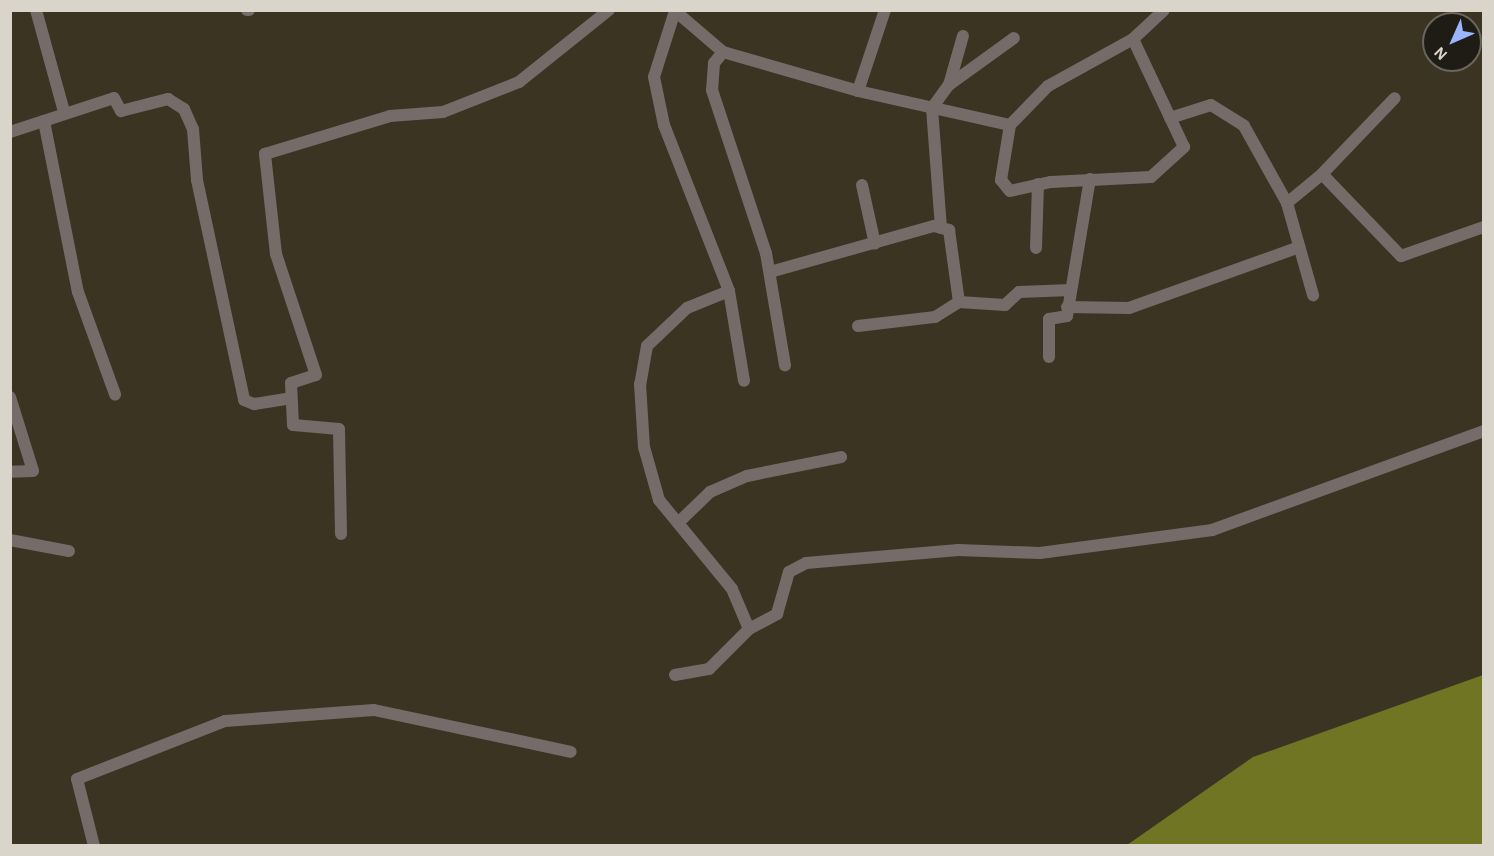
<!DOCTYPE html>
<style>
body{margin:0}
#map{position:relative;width:1494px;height:856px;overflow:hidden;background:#3b3423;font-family:"Alegreya Sans",sans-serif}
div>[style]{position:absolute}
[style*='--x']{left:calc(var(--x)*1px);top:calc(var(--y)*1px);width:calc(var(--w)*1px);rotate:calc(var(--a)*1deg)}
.forest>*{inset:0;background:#6f7523}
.minor>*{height:12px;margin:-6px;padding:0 6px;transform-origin:6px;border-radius:6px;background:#756b68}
span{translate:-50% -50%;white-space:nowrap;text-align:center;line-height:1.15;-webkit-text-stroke:4.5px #1f1c15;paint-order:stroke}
.frame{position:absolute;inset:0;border:12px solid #d9d5ca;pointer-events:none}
.north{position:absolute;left:1422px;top:12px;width:60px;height:60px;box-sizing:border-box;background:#1f1c15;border:2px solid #69665d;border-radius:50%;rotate:225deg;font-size:16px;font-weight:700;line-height:24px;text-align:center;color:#d9d5ca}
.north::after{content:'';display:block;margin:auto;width:21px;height:27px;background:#9ab5fd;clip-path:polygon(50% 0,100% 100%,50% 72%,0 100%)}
</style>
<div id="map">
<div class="forest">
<i style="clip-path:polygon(1483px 675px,1483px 845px,1127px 845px,1253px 757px)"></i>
</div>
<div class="minor">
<i style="--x:36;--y:10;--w:106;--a:74.6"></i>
<i style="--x:247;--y:10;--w:2;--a:0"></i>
<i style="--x:674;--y:10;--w:65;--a:40.6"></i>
<i style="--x:723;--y:52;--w:141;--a:16.1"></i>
<i style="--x:858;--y:91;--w:156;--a:12.6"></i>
<i style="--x:675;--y:11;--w:69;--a:107.7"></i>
<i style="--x:654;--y:77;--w:49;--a:78.2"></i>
<i style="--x:664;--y:125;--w:178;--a:68.6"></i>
<i style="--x:729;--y:291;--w:91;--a:80.5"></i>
<i style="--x:1133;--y:39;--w:97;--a:151.1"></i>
<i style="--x:1048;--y:86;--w:54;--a:134.3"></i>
<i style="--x:1010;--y:125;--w:56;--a:99.3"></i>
<i style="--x:1001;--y:180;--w:14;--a:51"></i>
<i style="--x:1010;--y:191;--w:42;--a:-12.4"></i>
<i style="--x:1051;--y:182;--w:100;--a:-2.9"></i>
<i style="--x:1151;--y:177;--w:45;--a:-42.3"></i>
<i style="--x:1184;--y:147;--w:119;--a:-115.3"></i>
<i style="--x:1133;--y:39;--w:42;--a:-43.1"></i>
<i style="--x:723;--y:52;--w:14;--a:129"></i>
<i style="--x:714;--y:63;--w:27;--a:94"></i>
<i style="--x:712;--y:90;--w:172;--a:71.7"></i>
<i style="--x:766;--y:253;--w:114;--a:80.4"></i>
<i style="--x:949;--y:85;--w:80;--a:-35.9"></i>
<i style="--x:858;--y:91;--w:85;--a:-71.6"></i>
<i style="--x:1170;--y:118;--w:43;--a:-17.6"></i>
<i style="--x:1211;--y:105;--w:39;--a:32"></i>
<i style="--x:1244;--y:126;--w:88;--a:60.8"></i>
<i style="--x:1287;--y:203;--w:96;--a:74.2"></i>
<i style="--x:44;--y:121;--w:174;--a:78.8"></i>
<i style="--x:78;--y:292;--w:109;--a:70.1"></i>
<i style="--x:10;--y:132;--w:109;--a:-18.1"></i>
<i style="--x:114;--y:98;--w:15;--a:62"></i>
<i style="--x:121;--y:111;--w:49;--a:-14.3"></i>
<i style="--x:168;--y:99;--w:19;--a:32"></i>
<i style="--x:184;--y:109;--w:22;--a:66"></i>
<i style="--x:193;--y:129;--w:51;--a:85.5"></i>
<i style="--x:197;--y:180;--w:225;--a:77.9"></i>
<i style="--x:244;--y:400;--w:11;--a:22"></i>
<i style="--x:254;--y:404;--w:37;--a:-9"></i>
<i style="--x:1322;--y:174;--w:114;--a:46.1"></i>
<i style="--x:1401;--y:256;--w:88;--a:-19.3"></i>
<i style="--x:862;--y:185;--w:60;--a:77.6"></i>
<i style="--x:1287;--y:203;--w:45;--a:-39.6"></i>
<i style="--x:1322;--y:174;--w:105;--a:-46.2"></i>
<i style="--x:941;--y:228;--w:120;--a:-94.3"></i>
<i style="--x:932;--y:108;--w:29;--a:-54"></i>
<i style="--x:949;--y:85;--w:51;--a:-74.1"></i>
<i style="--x:1036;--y:248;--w:64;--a:-88.2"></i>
<i style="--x:770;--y:272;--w:170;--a:-15.7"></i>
<i style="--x:934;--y:226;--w:16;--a:15"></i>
<i style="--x:949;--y:230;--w:73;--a:82.1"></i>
<i style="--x:729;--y:291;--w:45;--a:158"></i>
<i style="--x:687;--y:308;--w:55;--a:136.5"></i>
<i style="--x:647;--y:346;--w:39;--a:100"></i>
<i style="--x:640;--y:384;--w:63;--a:86.4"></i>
<i style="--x:644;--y:447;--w:55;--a:74.2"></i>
<i style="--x:659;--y:500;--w:115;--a:50.6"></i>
<i style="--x:732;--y:589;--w:43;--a:67"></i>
<i style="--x:749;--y:629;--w:32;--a:-28"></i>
<i style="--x:777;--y:614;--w:44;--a:-74.1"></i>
<i style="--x:789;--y:572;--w:19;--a:-28"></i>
<i style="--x:806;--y:563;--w:153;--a:-4.9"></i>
<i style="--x:958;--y:550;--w:82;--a:2.1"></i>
<i style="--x:1040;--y:553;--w:174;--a:-7.6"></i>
<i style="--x:1212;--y:530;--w:289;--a:-20"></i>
<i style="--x:1067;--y:307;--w:62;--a:0.9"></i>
<i style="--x:1129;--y:308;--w:181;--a:-19.7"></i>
<i style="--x:858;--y:326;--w:78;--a:-6.7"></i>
<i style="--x:935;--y:317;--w:28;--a:-32"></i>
<i style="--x:959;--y:302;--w:46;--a:3.7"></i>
<i style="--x:1005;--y:305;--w:19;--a:-43"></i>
<i style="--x:1019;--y:292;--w:52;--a:-2.2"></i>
<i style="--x:1049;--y:357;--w:38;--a:-90"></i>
<i style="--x:1049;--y:319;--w:18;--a:-9"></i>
<i style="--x:1067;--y:316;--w:139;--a:-80.5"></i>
<i style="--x:10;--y:397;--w:77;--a:72.7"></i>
<i style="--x:33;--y:471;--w:23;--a:178"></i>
<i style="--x:678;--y:523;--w:45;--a:-44.1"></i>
<i style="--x:710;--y:492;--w:40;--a:-23.4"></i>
<i style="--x:747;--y:476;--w:96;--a:-11.4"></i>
<i style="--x:341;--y:534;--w:105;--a:-91.1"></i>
<i style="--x:339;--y:429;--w:46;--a:-175"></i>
<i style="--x:293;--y:425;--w:42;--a:-92.7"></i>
<i style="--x:291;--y:383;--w:26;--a:-18"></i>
<i style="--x:316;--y:375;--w:127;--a:-108.3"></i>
<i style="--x:276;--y:254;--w:101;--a:-96.3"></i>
<i style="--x:265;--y:154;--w:131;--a:-16.9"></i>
<i style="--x:390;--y:116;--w:53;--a:-4.3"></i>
<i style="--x:443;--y:112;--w:82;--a:-21.5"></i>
<i style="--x:519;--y:82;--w:115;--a:-38.7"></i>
<i style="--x:10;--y:540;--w:60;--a:10.6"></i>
<i style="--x:675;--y:675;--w:35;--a:-10"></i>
<i style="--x:709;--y:669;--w:57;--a:-45"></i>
<i style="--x:94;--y:846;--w:69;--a:-104.2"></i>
<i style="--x:77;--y:779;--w:159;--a:-21.4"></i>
<i style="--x:225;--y:721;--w:149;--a:-4.2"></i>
<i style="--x:374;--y:710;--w:201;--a:12"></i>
</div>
<div class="frame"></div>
<div class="north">N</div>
</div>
